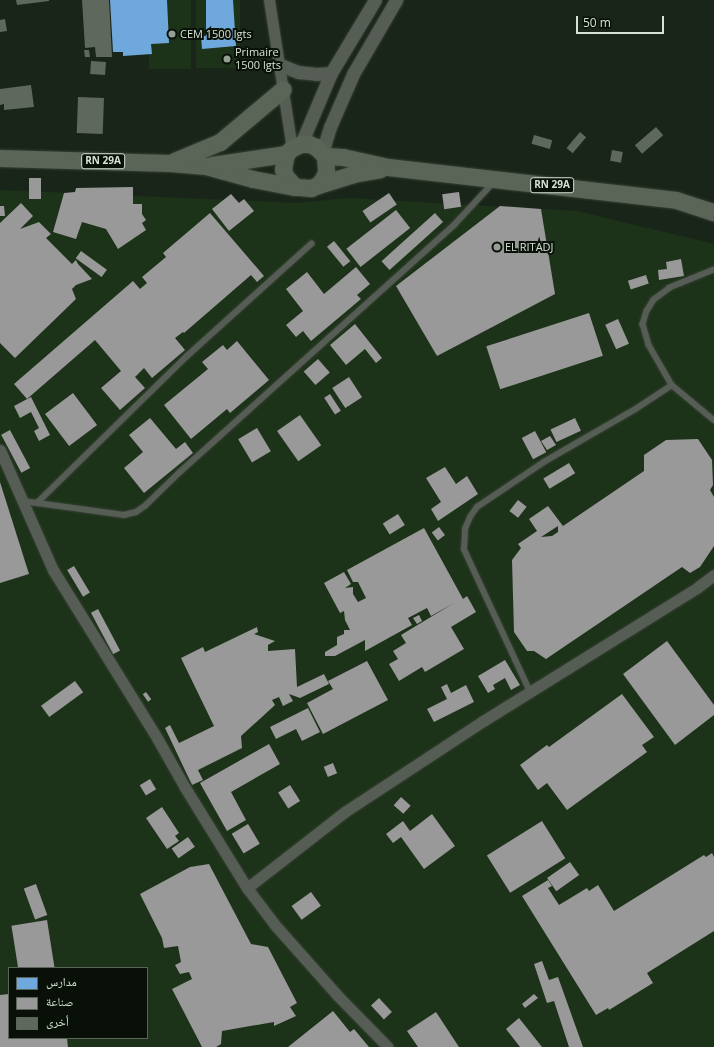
<!DOCTYPE html>
<meta charset="utf-8">
<style>
body{margin:0}
#map{position:relative;width:714px;height:1047px;overflow:hidden;background:#1a2519;font-family:"Open Sans","Noto Naskh Arabic",sans-serif}
div>[style]{position:absolute}
[style*='--x']{left:calc(var(--x)*1px);top:calc(var(--y)*1px);width:calc(var(--w)*1px);rotate:calc(var(--a)*1deg)}
.built>*{inset:0;background:#1d3319;transform-origin:0 0}
.schools>*{inset:0;background:#6fa8dc}
.industry>*{inset:0;background:#999;transform-origin:0 0}
.building>*{inset:0;background:#5e685d;transform-origin:0 0}
.roads{filter:drop-shadow(0 0 1px #384036) drop-shadow(0 0 1px #384036)}
.service>*{height:5.5px;margin:-2.75px;padding:0 2.75px;transform-origin:2.75px;border-radius:2.75px;background:#555d54}
.minor>*{height:11px;margin:-5.5px;padding:0 5.5px;transform-origin:5.5px;border-radius:5.5px;background:#555d54}
.tertiary>*{height:13px;margin:-6.5px;padding:0 6.5px;transform-origin:6.5px;border-radius:6.5px;background:#555d54}
.primary>*{height:17px;margin:-8.5px;padding:0 8.5px;transform-origin:8.5px;border-radius:8.5px;background:#5a6558}
.dots>*{width:11px;height:11px;translate:-50% -50%;box-sizing:border-box;border:2px solid #081007;border-radius:50%}
span{translate:-50% -50%;white-space:nowrap;text-align:center;line-height:1.15;-webkit-text-stroke:4px #081007;paint-order:stroke}
.shield-label span{padding:1px 3px;background:#081007;border:1px solid;border-radius:3px;-webkit-text-stroke-width:0}
.shield-label{font-size:10px;color:#d6e2d4;font-weight:700}
.poi-label{font-size:11px;color:#d6e2d4}
.left{translate:0 -50%;text-align:left}
.legend{position:absolute;left:8px;top:967px;width:140px;height:72px;box-sizing:border-box;background:#081007;border:1px solid #5a6459;margin:0;padding:5px 7px;list-style:none;font-size:12px;color:#d6e2d4}
.legend li{display:flex;align-items:center;gap:8px;height:20px}
.legend b{width:20px;border:1px solid #5a6459}
.scale{position:absolute;left:576px;top:16px;width:88px;height:18px;box-sizing:border-box;border:2px solid #d6e2d4;border-top:0;padding-left:5px;font-size:12px;line-height:14px;white-space:nowrap;color:#d6e2d4;-webkit-text-stroke:3px #081007;paint-order:stroke}
</style>
<div id="map">
<div class="built">
<i style="left:149px;top:0;width:42px;height:69px"></i>
<i style="left:196px;top:0;width:44px;height:68px"></i>
<i style="clip-path:polygon(evenodd,0 190px,297px 203px,349px 198px,577px 211px,714px 244px,714px 1047px,0 1047px,0 190px,9px 968px,147px 968px,147px 1038px,9px 1038px,9px 968px)"></i>
</div>
<div class="schools">
<i style="clip-path:polygon(110px 0,167px 0,169px 43px,151px 44px,152px 54px,123px 56px,123px 52px,113px 52px)"></i>
<i style="clip-path:polygon(206px 0,233px 0,236px 46px,202px 49px,201px 36px,206px 36px)"></i>
</div>
<div class="industry">
<i style="left:29px;top:178px;width:12px;height:21px"></i>
<i style="clip-path:polygon(133px 187px,133px 204px,142px 204px,142px 214px,146px 220px,142px 223px,146px 230px,118px 249px,106px 229px,82px 222px,76px 239px,53px 232px,64px 193px,75px 192px,76px 188px)"></i>
<i style="left:459px;top:192px;width:15px;height:17px;rotate:82deg"></i>
<i style="left:389px;top:193px;width:14px;height:32px;rotate:56deg"></i>
<i style="clip-path:polygon(231px 194px,239px 203px,244px 199px,254px 211px,229px 231px,212px 209px)"></i>
<i style="clip-path:polygon(21px 203px,33px 216px,20px 229px,39px 222px,51px 234px,46px 238px,72px 264px,76px 260px,78px 264px,92px 279px,76px 285px,72px 289px,76px 299px,15px 358px,0 343px,0 223px)"></i>
<i style="clip-path:polygon(0 206px,4px 206px,5px 216px,0 216px)"></i>
<i style="clip-path:polygon(500px 206px,541px 209px,555px 294px,437px 356px,396px 286px)"></i>
<i style="left:396px;top:210px;width:23px;height:63px;rotate:52deg"></i>
<i style="clip-path:polygon(210px 213px,264px 276px,257px 282px,251px 275px,184px 333px,183px 332px,175px 338px,185px 350px,152px 378px,144px 368px,135px 377px,145px 388px,120px 410px,101px 388px,121px 371px,95px 340px,27px 399px,14px 384px,133px 281px,140px 289px,147px 283px,142px 277px,166px 257px,163px 253px)"></i>
<i style="left:435px;top:213px;width:12px;height:72px;rotate:48deg"></i>
<i style="left:334px;top:241px;width:26px;height:9px;rotate:51deg"></i>
<i style="left:81px;top:251px;width:32px;height:9px;rotate:36deg"></i>
<i style="clip-path:polygon(681px 259px,684px 276px,659px 280px,658px 270px,667px 269px,666px 262px)"></i>
<i style="clip-path:polygon(356px 267px,370px 284px,357px 295px,361px 299px,311px 341px,303px 331px,296px 337px,286px 325px,303px 311px,286px 289px,307px 272px,324px 294px)"></i>
<i style="left:646px;top:275px;width:9px;height:19px;rotate:72deg"></i>
<i style="left:589px;top:313px;width:45px;height:108px;rotate:72deg"></i>
<i style="left:618px;top:319px;width:27px;height:14px;rotate:66deg"></i>
<i style="clip-path:polygon(355px 324px,382px 358px,376px 363px,365px 349px,346px 365px,330px 345px)"></i>
<i style="clip-path:polygon(237px 341px,269px 380px,230px 413px,227px 409px,191px 439px,164px 405px,208px 369px,202px 362px,223px 345px,227px 350px)"></i>
<i style="left:318px;top:359px;width:18px;height:19px;rotate:49deg"></i>
<i style="left:349px;top:377px;width:24px;height:20px;rotate:57deg"></i>
<i style="left:73px;top:393px;width:40px;height:35px;rotate:53deg"></i>
<i style="left:330px;top:394px;width:20px;height:7px;rotate:57deg"></i>
<i style="clip-path:polygon(31px 397px,50px 435px,39px 441px,34px 431px,39px 428px,31px 412px,20px 418px,14px 406px)"></i>
<i style="left:300px;top:415px;width:37px;height:28px;rotate:55deg"></i>
<i style="clip-path:polygon(150px 418px,176px 449px,185px 442px,193px 453px,144px 493px,124px 468px,143px 452px,129px 435px)"></i>
<i style="left:575px;top:418px;width:14px;height:27px;rotate:65deg"></i>
<i style="left:257px;top:428px;width:27px;height:22px;rotate:59deg"></i>
<i style="left:10px;top:430px;width:43px;height:10px;rotate:62deg"></i>
<i style="left:535px;top:431px;width:24px;height:15px;rotate:62deg"></i>
<i style="clip-path:polygon(550px 436px,556px 445px,547px 450px,541px 441px)"></i>
<i style="clip-path:polygon(evenodd,698px 439px,712px 460px,713px 485px,710px 490px,714px 497px,714px 546px,700px 567px,690px 573px,682px 567px,546px 659px,534px 651px,527px 651px,514px 632px,512px 560px,521px 548px,518px 544px,537px 531px,529px 519px,548px 506px,563px 526px,644px 471px,644px 455px,666px 440px,698px 439px,558px 526px,558px 532px,552px 536px,541px 537px,558px 526px)"></i>
<i style="left:569px;top:463px;width:12px;height:30px;rotate:59deg"></i>
<i style="clip-path:polygon(445px 467px,456px 484px,467px 476px,478px 494px,438px 521px,431px 509px,441px 502px,426px 478px)"></i>
<i style="clip-path:polygon(0 482px,29px 574px,0 583px)"></i>
<i style="left:518px;top:500px;width:11px;height:14px;rotate:38deg"></i>
<i style="left:398px;top:514px;width:13px;height:18px;rotate:58deg"></i>
<i style="left:439px;top:527px;width:10px;height:9px;rotate:53deg"></i>
<i style="clip-path:polygon(424px 528px,463px 599px,467px 596px,476px 612px,451px 627px,464px 649px,425px 672px,422px 667px,399px 681px,389px 664px,398px 659px,393px 651px,406px 643px,401px 635px,454px 603px,431px 616px,427px 608px,408px 618px,412px 625px,365px 651px,365px 640px,335px 656px,325px 656px,325px 652px,337px 645px,337px 637px,344px 634px,344px 630px,350px 630px,345px 620px,344px 611px,340px 613px,324px 583px,344px 572px,351px 584px,345px 588px,353px 587px,353px 594px,358px 602px,366px 598px,358px 582px,353px 582px,347px 570px)"></i>
<i style="left:74px;top:566px;width:31px;height:8px;rotate:59deg"></i>
<i style="left:98px;top:609px;width:47px;height:8px;rotate:62deg"></i>
<i style="clip-path:polygon(419px 615px,422px 621px,417px 624px,413px 618px)"></i>
<i style="clip-path:polygon(257px 627px,258px 632px,254px 634px,275px 641px,268px 645px,268px 651px,295px 649px,297px 687px,324px 674px,329px 684px,300px 698px,289px 694px,293px 701px,283px 706px,279px 697px,272px 700px,275px 705px,241px 736px,242px 748px,198px 770px,203px 780px,192px 785px,165px 728px,170px 725px,179px 743px,214px 726px,181px 658px,203px 647px,205px 652px)"></i>
<i style="clip-path:polygon(667px 641px,714px 705px,714px 715px,675px 745px,623px 674px)"></i>
<i style="clip-path:polygon(505px 660px,520px 685px,511px 690px,505px 678px,493px 685px,495px 689px,488px 693px,478px 676px)"></i>
<i style="clip-path:polygon(367px 661px,388px 700px,323px 734px,307px 703px,333px 689px,328px 681px)"></i>
<i style="left:75px;top:681px;width:14px;height:42px;rotate:54deg"></i>
<i style="clip-path:polygon(447px 684px,451px 693px,466px 685px,474px 702px,434px 722px,427px 709px,447px 699px,441px 687px)"></i>
<i style="left:146px;top:692px;width:9px;height:4px;rotate:54deg"></i>
<i style="clip-path:polygon(622px 694px,654px 737px,642px 745px,647px 752px,567px 810px,547px 783px,538px 790px,520px 765px,547px 745px,549px 747px)"></i>
<i style="clip-path:polygon(308px 708px,320px 732px,302px 741px,296px 729px,276px 739px,270px 727px)"></i>
<i style="clip-path:polygon(269px 744px,280px 764px,231px 792px,246px 820px,227px 831px,200px 783px)"></i>
<i style="left:333px;top:763px;width:11px;height:10px;rotate:68deg"></i>
<i style="left:150px;top:779px;width:12px;height:12px;rotate:59deg"></i>
<i style="left:290px;top:785px;width:19px;height:14px;rotate:58deg"></i>
<i style="left:401px;top:797px;width:13px;height:11px;rotate:42deg"></i>
<i style="clip-path:polygon(162px 807px,179px 833px,175px 836px,179px 841px,167px 849px,146px 818px)"></i>
<i style="clip-path:polygon(432px 814px,455px 846px,424px 869px,401px 837px,393px 843px,386px 834px,403px 821px,410px 831px)"></i>
<i style="left:542px;top:821px;width:44px;height:65px;rotate:58deg"></i>
<i style="left:248px;top:824px;width:23px;height:19px;rotate:59deg"></i>
<i style="left:188px;top:837px;width:12px;height:20px;rotate:55deg"></i>
<i style="clip-path:polygon(712px 853px,714px 857px,714px 931px,647px 973px,653px 983px,609px 1010px,608px 1008px,596px 1015px,522px 896px,548px 880px,552px 886px,548px 888px,559px 905px,587px 888px,589px 891px,598px 885px,614px 911px,704px 855px,706px 857px)"></i>
<i style="left:570px;top:862px;width:16px;height:28px;rotate:55deg"></i>
<i style="clip-path:polygon(209px 864px,251px 944px,268px 947px,297px 1003px,290px 1007px,296px 1016px,274px 1026px,274px 1022px,222px 1031px,221px 1044px,216px 1047px,202px 1047px,172px 989px,192px 979px,189px 972px,180px 974px,175px 965px,181px 962px,178px 946px,164px 948px,162px 938px,140px 894px,190px 867px)"></i>
<i style="left:36px;top:884px;width:33px;height:13px;rotate:70deg"></i>
<i style="left:311px;top:892px;width:17px;height:24px;rotate:54deg"></i>
<i style="left:47px;top:920px;width:49px;height:36px;rotate:81deg"></i>
<i style="clip-path:polygon(542px 961px,549px 980px,558px 977px,583px 1047px,569px 1047px,554px 1001px,547px 1003px,534px 964px)"></i>
<i style="clip-path:polygon(9px 994px,9px 1038px,67px 1038px,68px 1047px,0 1047px,0 995px)"></i>
<i style="clip-path:polygon(534px 994px,538px 998px,525px 1008px,522px 1004px)"></i>
<i style="left:379px;top:998px;width:19px;height:11px;rotate:47deg"></i>
<i style="clip-path:polygon(333px 1011px,350px 1032px,354px 1029px,369px 1047px,288px 1047px)"></i>
<i style="clip-path:polygon(436px 1012px,459px 1047px,418px 1047px,407px 1031px)"></i>
<i style="clip-path:polygon(519px 1018px,542px 1047px,520px 1047px,506px 1029px)"></i>
</div>
<div class="building">
<i style="clip-path:polygon(16px 0,49px 0,49px 1px,17px 5px)"></i>
<i style="clip-path:polygon(82px 0,109px 0,112px 57px,96px 57px,95px 47px,85px 48px)"></i>
<i style="clip-path:polygon(5px 19px,7px 31px,0 32px,0 20px)"></i>
<i style="clip-path:polygon(84px 50px,89px 50px,90px 57px,85px 57px)"></i>
<i style="left:91px;top:61px;width:15px;height:13px;rotate:4deg"></i>
<i style="clip-path:polygon(31px 85px,34px 107px,4px 110px,4px 104px,0 105px,0 89px)"></i>
<i style="left:78px;top:97px;width:26px;height:36px;rotate:2deg"></i>
<i style="left:656px;top:127px;width:11px;height:28px;rotate:49deg"></i>
<i style="left:580px;top:132px;width:8px;height:21px;rotate:40deg"></i>
<i style="left:534px;top:135px;width:19px;height:9px;rotate:16deg"></i>
<i style="left:612px;top:150px;width:11px;height:11px;rotate:10deg"></i>
</div>
<div class="roads">
<div class="service">
<i style="--x:714;--y:270;--w:48;--a:157.8"></i>
<i style="--x:670;--y:288;--w:20;--a:143"></i>
<i style="--x:654;--y:300;--w:13;--a:122"></i>
<i style="--x:647;--y:311;--w:14;--a:107"></i>
<i style="--x:643;--y:324;--w:22;--a:74"></i>
<i style="--x:649;--y:345;--w:46;--a:60.1"></i>
<i style="--x:672;--y:385;--w:55;--a:39.8"></i>
<i style="--x:23;--y:501;--w:102;--a:7.9"></i>
<i style="--x:124;--y:515;--w:12;--a:-14"></i>
<i style="--x:136;--y:512;--w:11;--a:-34"></i>
<i style="--x:145;--y:506;--w:49;--a:-44.2"></i>
<i style="--x:180;--y:472;--w:369;--a:-42"></i>
<i style="--x:454;--y:225;--w:59;--a:-47.1"></i>
<i style="--x:37;--y:503;--w:209;--a:-44.4"></i>
<i style="--x:186;--y:357;--w:169;--a:-42.1"></i>
<i style="--x:530;--y:692;--w:157;--a:-114.9"></i>
<i style="--x:464;--y:550;--w:21;--a:-87"></i>
<i style="--x:465;--y:529;--w:13;--a:-67"></i>
<i style="--x:470;--y:517;--w:12;--a:-55"></i>
<i style="--x:477;--y:507;--w:81;--a:-33.9"></i>
<i style="--x:544;--y:462;--w:104;--a:-30"></i>
<i style="--x:634;--y:410;--w:45;--a:-33.3"></i>
</div>
<div class="minor">
<i style="--x:269;--y:0;--w:150;--a:81.2"></i>
<i style="--x:0;--y:450;--w:131;--a:66.2"></i>
<i style="--x:53;--y:570;--w:198;--a:58.2"></i>
<i style="--x:157;--y:738;--w:55;--a:60.6"></i>
<i style="--x:184;--y:786;--w:120;--a:58.3"></i>
<i style="--x:247;--y:888;--w:46;--a:52.9"></i>
<i style="--x:275;--y:925;--w:95;--a:48.4"></i>
<i style="--x:338;--y:996;--w:71;--a:45.6"></i>
<i style="--x:247;--y:888;--w:125;--a:-37.9"></i>
<i style="--x:346;--y:811;--w:164;--a:-33.3"></i>
<i style="--x:483;--y:721;--w:253;--a:-31.9"></i>
<i style="--x:698;--y:587;--w:20;--a:-37"></i>
</div>
<div class="tertiary">
<i style="--x:278;--y:64;--w:22;--a:22"></i>
<i style="--x:298;--y:72;--w:18;--a:6"></i>
<i style="--x:316;--y:74;--w:15;--a:-4"></i>
<i style="--x:301;--y:144;--w:77;--a:-67.1"></i>
<i style="--x:331;--y:73;--w:85;--a:-58.9"></i>
<i style="--x:322;--y:153;--w:27;--a:-73"></i>
<i style="--x:330;--y:127;--w:58;--a:-66.5"></i>
<i style="--x:353;--y:74;--w:86;--a:-59.8"></i>
</div>
<div class="primary">
<i style="--x:325;--y:156;--w:16;--a:86"></i>
<i style="--x:326;--y:172;--w:8;--a:113"></i>
<i style="--x:323;--y:179;--w:8;--a:130"></i>
<i style="--x:318;--y:185;--w:8;--a:157"></i>
<i style="--x:311;--y:188;--w:16;--a:-176"></i>
<i style="--x:295;--y:187;--w:15;--a:-132"></i>
<i style="--x:285;--y:176;--w:7;--a:-106"></i>
<i style="--x:283;--y:169;--w:15;--a:-79"></i>
<i style="--x:286;--y:154;--w:8;--a:-45"></i>
<i style="--x:292;--y:148;--w:10;--a:-24"></i>
<i style="--x:301;--y:144;--w:8;--a:0"></i>
<i style="--x:309;--y:144;--w:8;--a:23"></i>
<i style="--x:316;--y:147;--w:13;--a:45"></i>
<i style="--x:325;--y:156;--w:18;--a:3"></i>
<i style="--x:343;--y:157;--w:46;--a:12.5"></i>
<i style="--x:388;--y:167;--w:290;--a:6.5"></i>
<i style="--x:676;--y:200;--w:40;--a:18"></i>
<i style="--x:0;--y:158;--w:170;--a:1.7"></i>
<i style="--x:170;--y:163;--w:36;--a:5"></i>
<i style="--x:206;--y:166;--w:49;--a:15.5"></i>
<i style="--x:253;--y:179;--w:43;--a:10.8"></i>
<i style="--x:174;--y:161;--w:50;--a:-22.4"></i>
<i style="--x:220;--y:142;--w:82;--a:-40.1"></i>
<i style="--x:212;--y:165;--w:75;--a:-8.5"></i>
<i style="--x:318;--y:185;--w:37;--a:-17"></i>
<i style="--x:353;--y:174;--w:27;--a:-10"></i>
</div>
</div>
<div class="dots">
<i style="left:172px;top:34px;background:#94a093"></i>
<i style="left:227px;top:59px;background:#94a093"></i>
<i style="left:497px;top:247px;background:#94a093"></i>
</div>
<div class="shield-label">
<span style="left:103px;top:161px">RN 29A</span>
<span style="left:552px;top:185px">RN 29A</span>
</div>
<div class="poi-label">
<span class="left" style="left:180px;top:34px">CEM 1500 lgts</span>
<span class="left" style="left:235px;top:59px">Primaire<br>1500 lgts</span>
<span class="left" style="left:505px;top:247px">EL RITADJ</span>
</div>
<ul class="legend">
<li><b style="height:11px;background:#6fa8dc"></b>مدارس</li>
<li><b style="height:11px;background:#999"></b>صناعة</li>
<li><b style="height:11px;background:#5e685d"></b>أخرى</li>
</ul>
<div class="scale">50 m</div>
</div>
